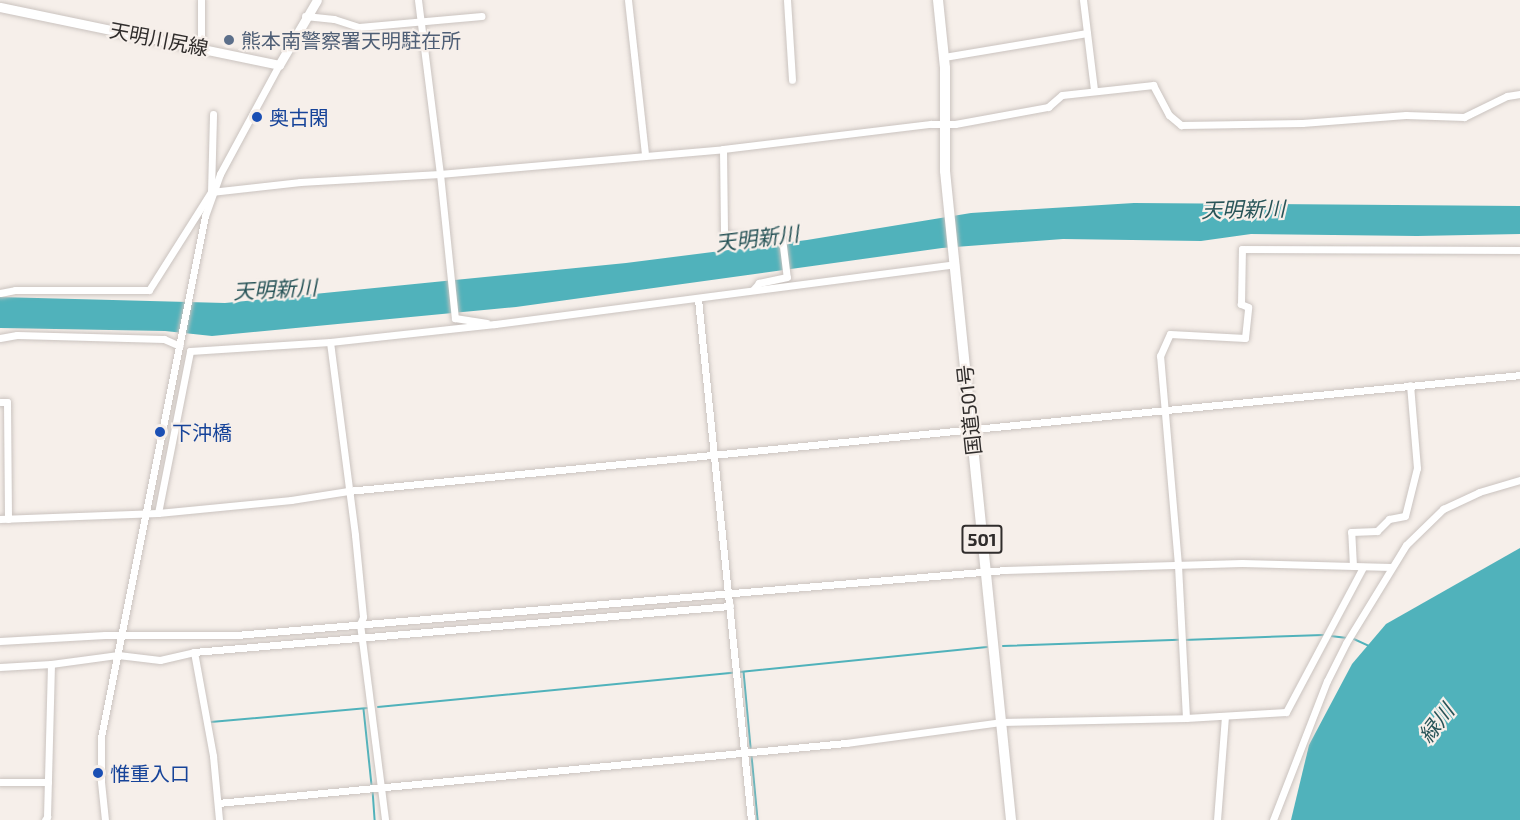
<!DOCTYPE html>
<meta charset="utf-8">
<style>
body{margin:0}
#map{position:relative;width:1520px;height:820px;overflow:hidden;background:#f6efea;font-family:"Exo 2","Noto Sans JP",sans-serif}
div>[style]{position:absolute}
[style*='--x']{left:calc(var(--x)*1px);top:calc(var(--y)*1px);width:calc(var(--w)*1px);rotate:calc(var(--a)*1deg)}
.water>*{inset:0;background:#50b2bb}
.stream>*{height:1.5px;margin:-0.75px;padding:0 0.75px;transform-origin:0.75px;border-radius:0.75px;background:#50b2bb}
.roads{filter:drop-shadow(0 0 2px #cac3bf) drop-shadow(0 0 2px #cac3bf)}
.minor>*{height:7px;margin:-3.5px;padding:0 3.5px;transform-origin:3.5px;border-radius:3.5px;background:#fff}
.major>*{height:9px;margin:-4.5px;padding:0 4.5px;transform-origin:4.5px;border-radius:4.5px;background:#fff}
.highway>*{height:10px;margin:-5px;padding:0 5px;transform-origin:5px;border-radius:5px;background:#fff}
.dots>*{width:16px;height:16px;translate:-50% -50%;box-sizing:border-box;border:3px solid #f6efea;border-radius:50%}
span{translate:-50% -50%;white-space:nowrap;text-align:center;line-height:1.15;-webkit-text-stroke:4.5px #f6efea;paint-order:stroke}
.shield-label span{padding:2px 4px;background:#f6efea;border:2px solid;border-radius:4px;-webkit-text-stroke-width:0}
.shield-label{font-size:18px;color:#302d2c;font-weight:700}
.street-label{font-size:20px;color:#302d2c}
.service-label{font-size:20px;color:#4e5e75}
.left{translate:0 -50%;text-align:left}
.transit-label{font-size:20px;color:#164399}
.water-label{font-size:21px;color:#285458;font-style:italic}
</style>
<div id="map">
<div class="water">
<i style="clip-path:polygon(1134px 203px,1520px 206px,1520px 234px,1417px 236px,1251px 234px,1201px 241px,1063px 239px,942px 248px,516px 307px,212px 336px,165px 331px,0 328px,0 297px,225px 303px,626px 263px,807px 240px,971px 213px)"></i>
<i style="clip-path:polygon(1520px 548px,1520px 820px,1291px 820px,1309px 745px,1352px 664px,1386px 624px)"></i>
</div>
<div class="stream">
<i style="--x:1331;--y:636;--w:16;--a:7"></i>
<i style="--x:1352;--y:638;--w:19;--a:25"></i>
<i style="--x:1184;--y:640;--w:139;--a:-2.1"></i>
<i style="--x:1003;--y:646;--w:176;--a:-2"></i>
<i style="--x:740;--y:672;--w:248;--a:-5.8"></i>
<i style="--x:744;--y:672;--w:76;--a:84.7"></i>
<i style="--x:378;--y:707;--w:356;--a:-5.5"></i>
<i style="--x:364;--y:709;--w:76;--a:84"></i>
<i style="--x:211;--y:722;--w:157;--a:-5.1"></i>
<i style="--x:752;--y:756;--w:64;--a:84.6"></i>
<i style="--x:373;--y:790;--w:30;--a:86"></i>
</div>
<div class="roads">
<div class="minor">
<i style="--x:418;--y:0;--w:175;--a:82.8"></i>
<i style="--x:440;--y:174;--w:145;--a:84.1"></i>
<i style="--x:455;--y:318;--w:32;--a:9"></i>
<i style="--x:628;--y:0;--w:156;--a:83.7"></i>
<i style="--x:787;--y:0;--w:80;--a:86.4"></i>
<i style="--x:1083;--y:0;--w:91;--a:83"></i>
<i style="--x:305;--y:16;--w:29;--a:6"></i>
<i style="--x:334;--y:19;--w:26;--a:18"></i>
<i style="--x:359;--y:27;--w:123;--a:-5.1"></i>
<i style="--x:201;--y:48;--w:48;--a:-90"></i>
<i style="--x:944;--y:57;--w:145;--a:-9.5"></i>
<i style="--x:723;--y:149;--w:85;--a:89.3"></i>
<i style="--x:724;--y:234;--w:36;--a:10"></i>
<i style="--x:759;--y:240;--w:11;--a:-22"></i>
<i style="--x:769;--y:236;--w:13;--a:9"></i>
<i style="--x:782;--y:238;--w:39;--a:83"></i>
<i style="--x:787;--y:277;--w:29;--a:168"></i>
<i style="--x:759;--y:283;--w:9;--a:131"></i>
<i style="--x:211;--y:192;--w:90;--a:-6.4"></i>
<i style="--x:300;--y:182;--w:140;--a:-3.3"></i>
<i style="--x:440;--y:174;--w:284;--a:-5"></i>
<i style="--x:723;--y:149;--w:209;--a:-6.9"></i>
<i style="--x:931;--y:124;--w:24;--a:0"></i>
<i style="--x:955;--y:124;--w:95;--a:-10.4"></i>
<i style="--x:1048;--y:107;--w:18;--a:-41"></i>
<i style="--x:1062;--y:95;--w:92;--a:-6.3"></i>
<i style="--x:1153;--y:85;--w:34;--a:62"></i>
<i style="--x:1169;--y:115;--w:16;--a:40"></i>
<i style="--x:1181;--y:125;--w:121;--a:-0.9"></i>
<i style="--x:1302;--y:123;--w:104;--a:-4.4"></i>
<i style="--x:1406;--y:115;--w:58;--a:2"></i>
<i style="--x:1464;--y:117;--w:48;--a:-26"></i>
<i style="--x:1507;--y:96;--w:13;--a:-9"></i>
<i style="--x:0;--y:293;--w:15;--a:-11"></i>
<i style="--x:15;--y:290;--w:134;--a:0"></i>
<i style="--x:149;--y:290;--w:116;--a:-57.7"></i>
<i style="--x:211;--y:192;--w:78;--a:-88.5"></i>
<i style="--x:698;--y:299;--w:524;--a:84.19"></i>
<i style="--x:0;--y:338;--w:17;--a:-10"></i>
<i style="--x:17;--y:335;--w:147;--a:1.6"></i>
<i style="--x:164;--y:339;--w:17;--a:24"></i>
<i style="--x:330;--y:342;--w:195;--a:82.6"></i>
<i style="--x:355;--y:535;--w:82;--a:84.4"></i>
<i style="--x:363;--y:617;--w:8;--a:113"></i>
<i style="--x:360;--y:624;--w:198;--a:82.7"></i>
<i style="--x:0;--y:402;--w:7;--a:0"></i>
<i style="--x:7;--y:402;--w:117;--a:89.5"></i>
<i style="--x:158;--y:513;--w:165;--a:-78.8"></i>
<i style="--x:190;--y:351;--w:140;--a:-3.7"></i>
<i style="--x:330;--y:342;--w:166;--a:-6.2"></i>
<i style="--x:495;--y:324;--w:464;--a:-7.4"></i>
<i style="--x:0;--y:519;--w:158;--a:-2.2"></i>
<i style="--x:158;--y:513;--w:134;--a:-5.6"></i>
<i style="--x:291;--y:500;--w:58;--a:-9"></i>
<i style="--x:348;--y:491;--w:1178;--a:-5.65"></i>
<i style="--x:1353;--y:566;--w:34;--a:-93"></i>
<i style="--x:1351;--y:532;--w:26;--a:-2"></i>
<i style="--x:1377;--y:531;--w:17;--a:-45"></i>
<i style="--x:1389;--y:519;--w:16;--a:-11"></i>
<i style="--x:1405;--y:516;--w:49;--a:-76"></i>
<i style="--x:1417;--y:468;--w:83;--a:-94.8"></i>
<i style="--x:0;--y:641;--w:105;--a:-3.3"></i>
<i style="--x:105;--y:635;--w:131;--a:0"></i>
<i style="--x:236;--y:635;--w:772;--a:-4.83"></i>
<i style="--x:1005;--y:570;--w:237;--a:-1.7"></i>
<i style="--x:1242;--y:563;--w:149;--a:1.5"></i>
<i style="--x:194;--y:652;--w:106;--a:79.6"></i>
<i style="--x:213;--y:756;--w:64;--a:84.6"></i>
<i style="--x:0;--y:667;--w:51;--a:-3.4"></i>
<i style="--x:51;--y:664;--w:68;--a:-7.7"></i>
<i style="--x:118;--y:655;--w:42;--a:6.8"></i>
<i style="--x:160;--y:660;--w:35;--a:-13"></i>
<i style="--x:194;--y:652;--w:538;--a:-4.91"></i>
<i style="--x:1186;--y:718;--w:153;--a:-93"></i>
<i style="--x:1178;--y:565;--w:210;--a:-94.9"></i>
<i style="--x:1160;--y:356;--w:24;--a:-66"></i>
<i style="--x:1170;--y:334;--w:75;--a:3.1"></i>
<i style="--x:1245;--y:338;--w:31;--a:-84"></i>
<i style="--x:1248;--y:307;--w:8;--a:-157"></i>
<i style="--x:1241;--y:304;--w:55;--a:-89"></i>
<i style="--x:1242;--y:249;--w:278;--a:0.2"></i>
<i style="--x:0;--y:782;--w:48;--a:0"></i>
<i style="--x:218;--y:803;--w:631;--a:-5.46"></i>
<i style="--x:846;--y:743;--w:156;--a:-7.7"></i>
<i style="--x:1001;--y:722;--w:185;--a:-1.2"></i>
<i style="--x:1186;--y:718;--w:100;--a:-3.4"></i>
<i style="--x:1286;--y:712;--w:164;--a:-62"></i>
<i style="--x:45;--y:820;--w:4;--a:-56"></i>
<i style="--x:47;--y:817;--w:153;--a:-88.5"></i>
<i style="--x:105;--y:820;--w:39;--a:-96"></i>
<i style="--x:101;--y:781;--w:44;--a:-90"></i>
<i style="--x:101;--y:737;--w:531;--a:-78.71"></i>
<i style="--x:205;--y:216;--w:45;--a:-70.3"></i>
<i style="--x:220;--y:174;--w:124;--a:-61.6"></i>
<i style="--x:1217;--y:820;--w:104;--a:-85.6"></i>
<i style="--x:1273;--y:820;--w:149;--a:-68.8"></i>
<i style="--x:1327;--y:681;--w:42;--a:-63.4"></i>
<i style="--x:1346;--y:643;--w:115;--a:-58.5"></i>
<i style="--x:1406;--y:545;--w:52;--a:-44.2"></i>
<i style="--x:1443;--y:509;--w:40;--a:-25"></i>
<i style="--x:1479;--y:492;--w:43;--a:-16.3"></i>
</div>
<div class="major">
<i style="--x:0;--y:7;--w:285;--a:11.7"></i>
<i style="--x:279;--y:65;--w:75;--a:-59.7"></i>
</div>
<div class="highway">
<i style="--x:938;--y:0;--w:68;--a:84.1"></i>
<i style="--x:945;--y:68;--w:103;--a:90"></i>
<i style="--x:945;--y:171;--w:652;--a:84.19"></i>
</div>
</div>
<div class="dots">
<i style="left:229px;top:40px;background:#5c6f8a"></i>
<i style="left:257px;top:117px;background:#1a4fb4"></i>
<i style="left:160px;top:432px;background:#1a4fb4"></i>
<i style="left:98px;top:773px;background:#1a4fb4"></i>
</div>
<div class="shield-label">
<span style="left:982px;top:539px">501</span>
</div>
<div class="street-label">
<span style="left:159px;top:39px;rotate:11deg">天明川尻線</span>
<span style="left:969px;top:410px;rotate:-96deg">国道501号</span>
</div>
<div class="service-label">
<span class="left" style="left:241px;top:40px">熊本南警察署天明駐在所</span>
</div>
<div class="transit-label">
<span class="left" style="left:269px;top:117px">奥古閑</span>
<span class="left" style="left:172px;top:432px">下沖橋</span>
<span class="left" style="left:110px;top:773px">惟重入口</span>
</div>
<div class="water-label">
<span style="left:1243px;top:209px;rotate:-1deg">天明新川</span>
<span style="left:757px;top:238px;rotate:-7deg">天明新川</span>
<span style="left:275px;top:289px;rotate:-3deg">天明新川</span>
<span style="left:1436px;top:723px;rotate:-52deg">緑川</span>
</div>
</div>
